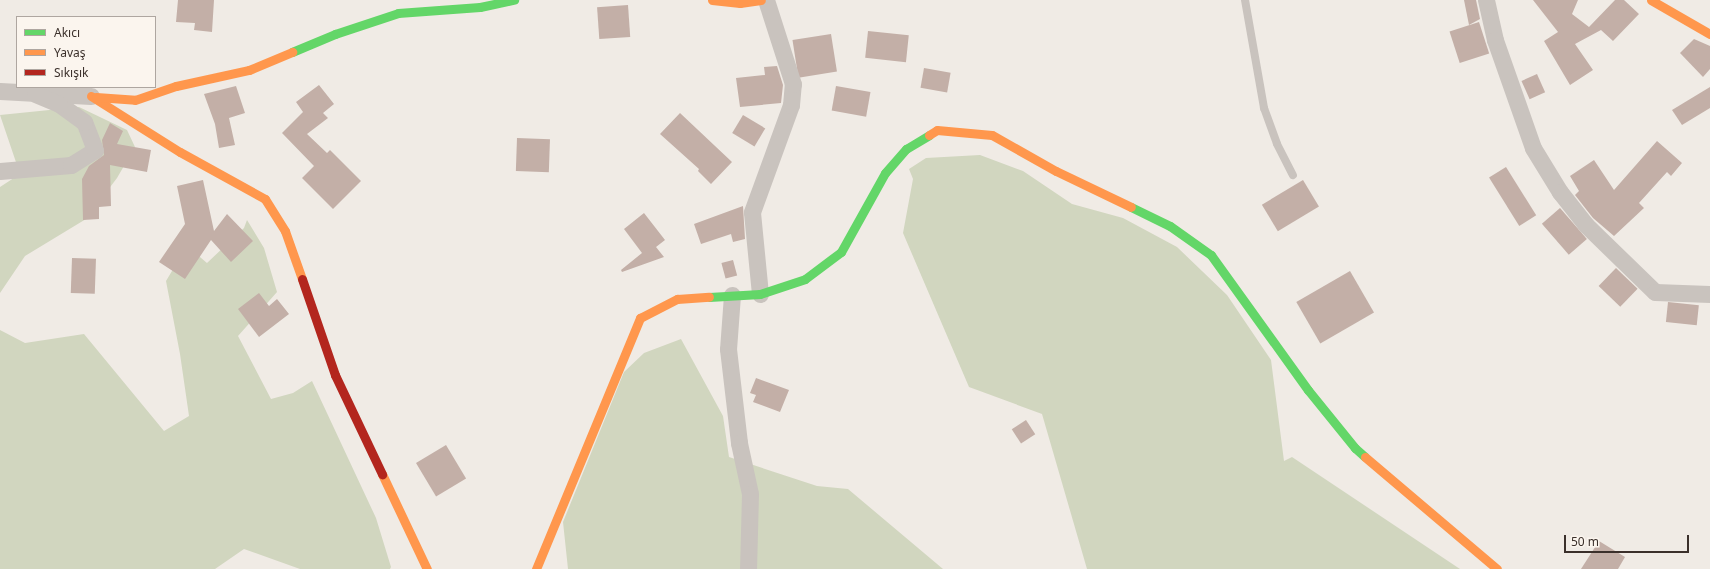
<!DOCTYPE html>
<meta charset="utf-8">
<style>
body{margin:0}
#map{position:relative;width:1710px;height:569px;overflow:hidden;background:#f0ebe5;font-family:"Noto Sans",sans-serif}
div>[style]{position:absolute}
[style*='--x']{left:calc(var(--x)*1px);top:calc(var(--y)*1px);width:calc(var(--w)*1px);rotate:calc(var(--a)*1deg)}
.green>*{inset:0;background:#d1d6bf}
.building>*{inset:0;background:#c3afa7;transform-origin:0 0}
.lane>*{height:8px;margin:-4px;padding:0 4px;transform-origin:4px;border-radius:4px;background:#c9c3be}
.street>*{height:17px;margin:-8.5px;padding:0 8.5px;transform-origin:8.5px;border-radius:8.5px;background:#c9c3be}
.fast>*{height:9px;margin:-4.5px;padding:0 4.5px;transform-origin:4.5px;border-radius:4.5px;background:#63d668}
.slow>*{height:9px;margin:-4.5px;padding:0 4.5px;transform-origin:4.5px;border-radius:4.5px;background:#ff974d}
.jam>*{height:9px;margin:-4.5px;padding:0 4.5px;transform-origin:4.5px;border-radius:4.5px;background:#b3261e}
span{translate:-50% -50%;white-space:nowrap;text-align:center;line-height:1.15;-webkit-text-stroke:3px #fbf5ee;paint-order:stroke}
.legend{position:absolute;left:16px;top:16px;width:140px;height:72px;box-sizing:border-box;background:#fbf5ee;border:1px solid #aea6a0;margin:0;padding:5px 7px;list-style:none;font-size:12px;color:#3b302b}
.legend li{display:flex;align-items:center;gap:8px;height:20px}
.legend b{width:20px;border:1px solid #aea6a0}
.scale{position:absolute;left:1564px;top:535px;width:125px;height:18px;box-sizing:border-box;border:2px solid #3b302b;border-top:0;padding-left:5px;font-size:12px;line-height:14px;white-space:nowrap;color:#3b302b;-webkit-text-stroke:3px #fbf5ee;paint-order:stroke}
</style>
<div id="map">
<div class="green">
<i style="clip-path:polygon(79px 107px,127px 130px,135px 147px,117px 178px,86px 219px,25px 256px,0 293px,0 187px,20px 174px,0 115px)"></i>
<i style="clip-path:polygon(980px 155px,1023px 171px,1072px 204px,1123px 218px,1177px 247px,1227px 295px,1271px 360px,1284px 461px,1292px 457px,1460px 569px,1087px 569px,1042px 414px,969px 387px,903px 233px,913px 179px,909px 169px,926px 158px)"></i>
<i style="clip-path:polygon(247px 220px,264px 248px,277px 292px,238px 336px,271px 399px,293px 393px,312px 381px,376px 518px,391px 567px,390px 569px,300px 569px,244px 549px,215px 569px,0 569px,0 330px,25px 343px,84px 334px,164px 431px,189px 416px,180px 354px,166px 281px,187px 246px,207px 263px,244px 228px)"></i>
<i style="clip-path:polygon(681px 339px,723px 416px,729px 457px,817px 486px,848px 489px,943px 569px,568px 569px,563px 522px,624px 372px,644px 353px)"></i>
</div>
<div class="building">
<i style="clip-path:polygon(178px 0,214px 0,212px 32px,194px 30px,195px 23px,176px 22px)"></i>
<i style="clip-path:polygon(1464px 0,1476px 0,1480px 19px,1469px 25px)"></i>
<i style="clip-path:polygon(1533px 0,1578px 0,1572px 14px,1589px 27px,1615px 0,1624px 0,1639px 14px,1613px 41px,1601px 30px,1575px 44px,1593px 70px,1570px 85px,1544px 41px,1558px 32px)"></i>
<i style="left:628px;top:5px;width:32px;height:31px;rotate:86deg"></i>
<i style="left:1479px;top:22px;width:33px;height:31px;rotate:72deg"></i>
<i style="left:868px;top:31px;width:41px;height:27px;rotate:6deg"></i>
<i style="left:831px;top:34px;width:38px;height:39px;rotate:81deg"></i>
<i style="clip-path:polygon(1694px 39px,1710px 46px,1710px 69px,1703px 77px,1680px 53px)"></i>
<i style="clip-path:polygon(777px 66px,783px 85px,781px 103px,740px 107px,736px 78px,765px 75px,764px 67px)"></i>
<i style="left:924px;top:68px;width:27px;height:20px;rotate:10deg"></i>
<i style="left:1537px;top:74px;width:20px;height:17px;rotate:66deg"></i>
<i style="clip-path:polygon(319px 85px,334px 104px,323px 113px,328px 118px,307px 134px,327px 153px,330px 150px,361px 181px,333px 209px,302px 178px,314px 166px,282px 133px,303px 112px,296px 102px)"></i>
<i style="clip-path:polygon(236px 86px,245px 113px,229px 118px,235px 145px,219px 148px,215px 124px,204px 94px)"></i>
<i style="left:836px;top:86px;width:35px;height:25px;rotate:10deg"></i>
<i style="clip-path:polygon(1710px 87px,1710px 108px,1682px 125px,1672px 110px)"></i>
<i style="clip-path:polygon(680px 113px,732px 162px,711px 184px,698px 171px,699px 169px,660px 134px)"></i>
<i style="left:743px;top:115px;width:26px;height:21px;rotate:31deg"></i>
<i style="clip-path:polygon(110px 123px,123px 131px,117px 144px,151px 150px,147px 172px,110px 165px,111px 206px,99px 207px,99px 219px,83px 220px,82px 179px,89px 166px,104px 155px,102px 140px)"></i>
<i style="left:517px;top:138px;width:33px;height:33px;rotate:2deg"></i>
<i style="clip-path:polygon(1657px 141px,1682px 163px,1671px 176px,1667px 172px,1639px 203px,1644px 208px,1614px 236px,1593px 218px,1575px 195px,1579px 191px,1570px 176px,1594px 160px,1614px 190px)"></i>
<i style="left:1506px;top:167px;width:57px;height:20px;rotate:58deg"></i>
<i style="clip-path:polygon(203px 180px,214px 231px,227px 214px,253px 241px,231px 262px,211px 240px,185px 279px,159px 262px,185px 224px,177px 186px)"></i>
<i style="left:1303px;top:180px;width:31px;height:48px;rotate:59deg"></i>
<i style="clip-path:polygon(743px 206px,745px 239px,733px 242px,731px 234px,701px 244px,694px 224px)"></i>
<i style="left:1560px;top:208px;width:41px;height:24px;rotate:49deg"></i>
<i style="clip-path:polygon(644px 213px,665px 240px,656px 247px,664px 257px,622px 272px,621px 270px,642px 253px,624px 229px)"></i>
<i style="left:72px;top:258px;width:24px;height:35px;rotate:2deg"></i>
<i style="left:733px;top:260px;width:16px;height:12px;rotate:75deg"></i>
<i style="left:1616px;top:268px;width:30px;height:25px;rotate:44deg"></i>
<i style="left:1350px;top:271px;width:48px;height:62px;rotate:60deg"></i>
<i style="clip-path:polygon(259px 293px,269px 306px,277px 299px,289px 314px,259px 337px,238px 309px)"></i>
<i style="left:1668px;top:302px;width:31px;height:20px;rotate:6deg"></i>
<i style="clip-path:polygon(756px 378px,789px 390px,780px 412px,753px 402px,756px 395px,750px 393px)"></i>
<i style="left:1026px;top:420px;width:17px;height:17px;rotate:57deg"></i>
<i style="left:446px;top:445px;width:39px;height:35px;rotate:59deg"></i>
<i style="clip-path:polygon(1599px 541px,1625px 557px,1618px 569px,1581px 569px)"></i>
</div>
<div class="lane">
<i style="--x:1245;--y:0;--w:110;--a:80"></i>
<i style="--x:1264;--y:108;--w:38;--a:70"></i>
<i style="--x:1277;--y:144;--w:35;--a:63"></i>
</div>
<div class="street">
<i style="--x:1486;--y:0;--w:41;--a:77.3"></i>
<i style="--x:1495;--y:40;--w:114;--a:70.6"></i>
<i style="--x:1533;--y:148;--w:52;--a:58.5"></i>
<i style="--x:1560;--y:192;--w:42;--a:51.8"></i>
<i style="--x:1586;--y:225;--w:96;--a:44.2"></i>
<i style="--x:1655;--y:292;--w:55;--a:2.1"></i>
<i style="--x:0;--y:91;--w:91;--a:3.1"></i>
<i style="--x:0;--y:171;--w:71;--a:-4.8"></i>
<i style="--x:71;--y:165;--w:28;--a:-32"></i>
<i style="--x:95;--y:150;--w:30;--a:-111"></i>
<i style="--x:84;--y:122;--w:31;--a:-144"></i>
<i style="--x:59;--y:104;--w:26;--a:-157"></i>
<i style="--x:760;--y:294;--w:82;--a:-95.6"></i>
<i style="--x:752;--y:212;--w:114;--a:-70"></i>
<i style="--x:791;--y:105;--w:21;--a:-85"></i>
<i style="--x:793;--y:84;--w:88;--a:-107.8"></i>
<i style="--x:732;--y:295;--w:54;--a:94.2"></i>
<i style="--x:728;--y:349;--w:95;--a:83.3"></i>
<i style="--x:739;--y:443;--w:52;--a:77.8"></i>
<i style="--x:750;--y:494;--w:75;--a:91.5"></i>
</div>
<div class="fast">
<i style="--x:292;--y:52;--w:47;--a:-22.7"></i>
<i style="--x:335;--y:34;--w:66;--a:-18.4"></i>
<i style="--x:398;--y:13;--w:82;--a:-4.2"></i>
<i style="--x:480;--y:7;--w:35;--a:-12"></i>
<i style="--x:1131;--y:207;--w:43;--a:26"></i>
<i style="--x:1170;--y:226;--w:50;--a:35.3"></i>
<i style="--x:1211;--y:255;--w:166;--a:54.3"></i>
<i style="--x:1308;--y:390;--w:75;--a:51"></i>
<i style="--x:1355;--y:448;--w:13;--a:42"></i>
<i style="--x:709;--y:297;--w:51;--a:-3.4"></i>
<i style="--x:760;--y:294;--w:47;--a:-18.4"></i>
<i style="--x:805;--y:279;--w:45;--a:-36.9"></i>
<i style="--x:841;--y:252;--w:90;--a:-60.9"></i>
<i style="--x:885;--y:173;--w:32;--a:-49"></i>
<i style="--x:906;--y:149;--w:27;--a:-31"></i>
</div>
<div class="slow">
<i style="--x:712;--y:0;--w:28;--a:6"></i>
<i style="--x:740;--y:3;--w:21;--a:-8"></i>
<i style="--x:1651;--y:0;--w:68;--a:30"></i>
<i style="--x:91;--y:96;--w:105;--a:32.2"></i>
<i style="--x:180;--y:152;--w:97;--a:28.9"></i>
<i style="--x:265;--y:199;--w:38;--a:58"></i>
<i style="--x:285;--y:231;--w:51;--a:70.5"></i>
<i style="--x:96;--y:97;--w:39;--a:4"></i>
<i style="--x:135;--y:100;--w:43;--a:-18.9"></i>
<i style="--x:176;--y:86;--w:75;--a:-12.4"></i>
<i style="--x:249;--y:70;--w:47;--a:-22.7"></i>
<i style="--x:929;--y:135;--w:9;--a:-32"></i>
<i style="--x:937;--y:130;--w:55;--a:5.2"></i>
<i style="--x:992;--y:135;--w:73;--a:29.4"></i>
<i style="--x:1056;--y:171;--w:83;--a:25.6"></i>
<i style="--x:1365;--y:457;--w:173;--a:40.3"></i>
<i style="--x:382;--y:474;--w:105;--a:64.7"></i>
<i style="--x:536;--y:569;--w:272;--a:-67.5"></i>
<i style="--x:640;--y:318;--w:42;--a:-27.2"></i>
<i style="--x:677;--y:299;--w:32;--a:-4"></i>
</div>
<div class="jam">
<i style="--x:302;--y:279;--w:102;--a:71"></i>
<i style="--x:335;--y:375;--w:110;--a:64.6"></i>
</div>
<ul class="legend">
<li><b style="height:5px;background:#63d668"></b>Akıcı</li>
<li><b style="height:5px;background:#ff974d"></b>Yavaş</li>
<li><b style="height:5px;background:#b3261e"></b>Sıkışık</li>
</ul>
<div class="scale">50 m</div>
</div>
